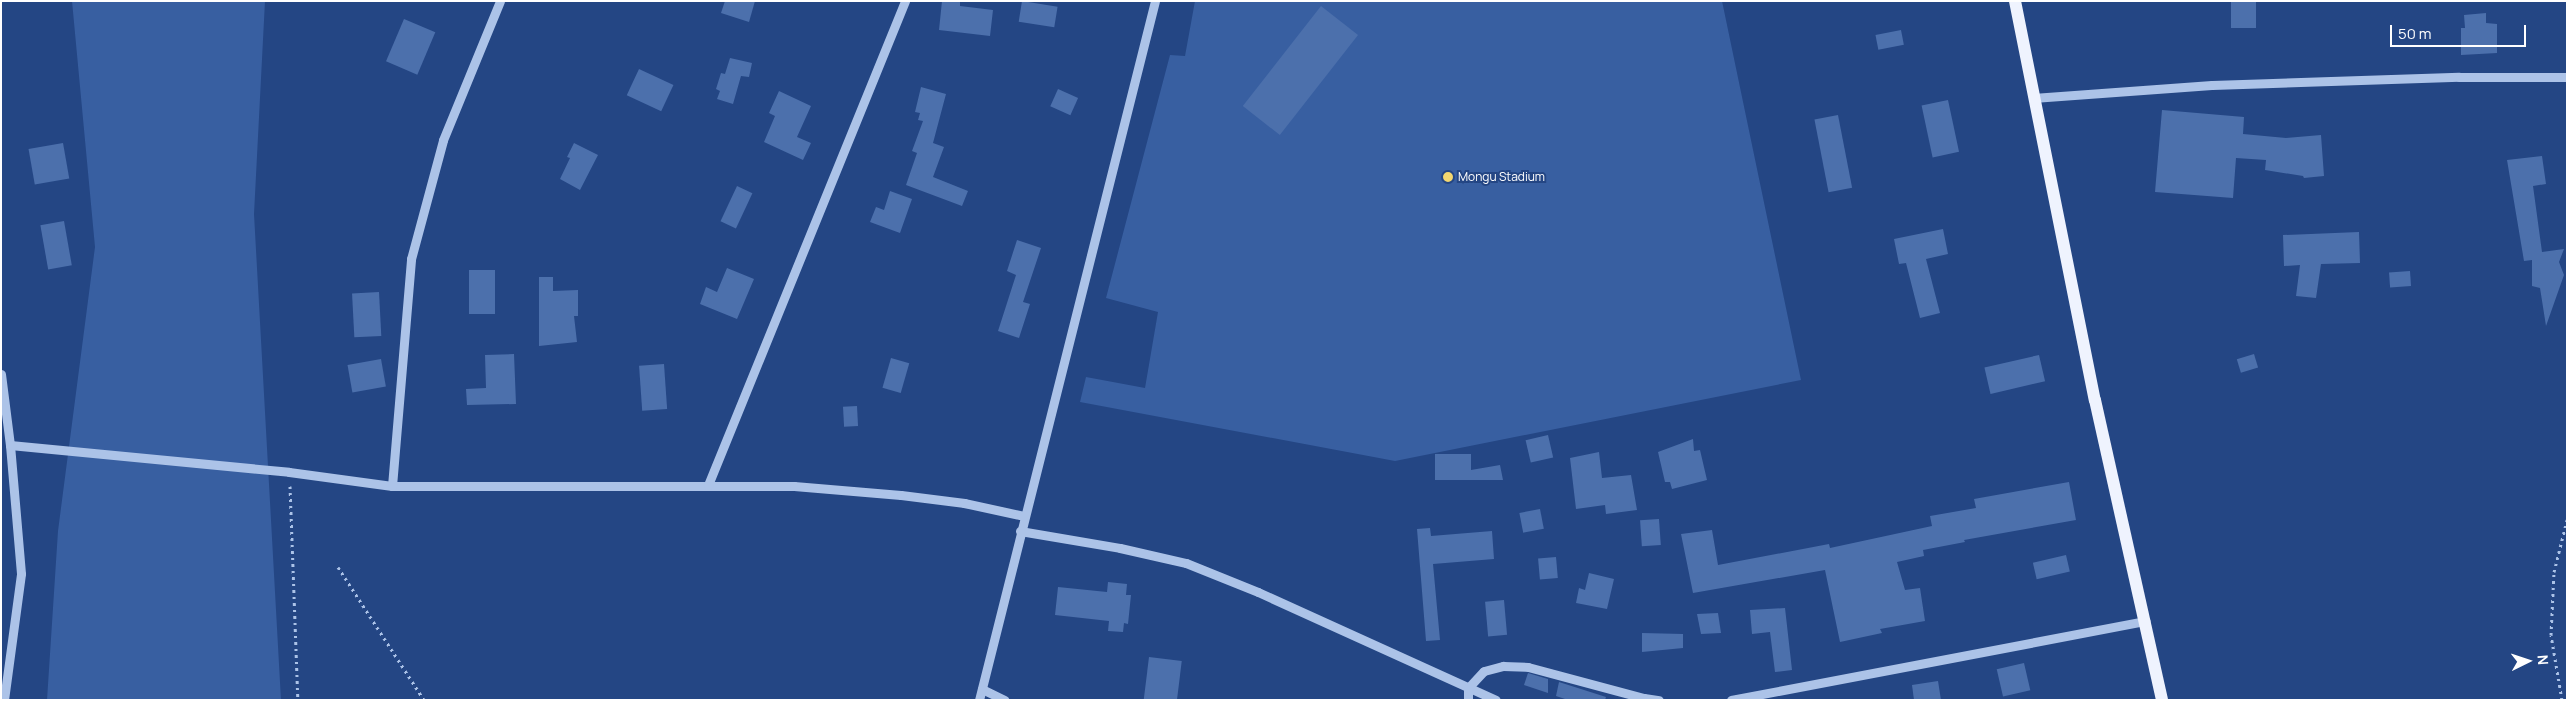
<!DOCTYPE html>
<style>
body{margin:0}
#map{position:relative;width:2568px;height:701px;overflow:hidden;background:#244684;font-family:Manrope,sans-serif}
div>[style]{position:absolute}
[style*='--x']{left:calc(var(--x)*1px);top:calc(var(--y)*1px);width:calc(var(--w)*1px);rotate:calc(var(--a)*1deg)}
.green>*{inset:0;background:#385fa1}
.building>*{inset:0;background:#4c70ac;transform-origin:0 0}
.path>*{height:3px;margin-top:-1.5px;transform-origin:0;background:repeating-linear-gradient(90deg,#acc3e8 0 2.5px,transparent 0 6.5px)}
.minor>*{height:9px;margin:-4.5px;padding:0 4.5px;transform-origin:4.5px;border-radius:4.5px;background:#acc3e8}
.major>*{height:12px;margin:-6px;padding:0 6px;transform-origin:6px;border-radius:6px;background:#eff3fe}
.dots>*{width:14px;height:14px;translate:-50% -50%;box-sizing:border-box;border:2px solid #244684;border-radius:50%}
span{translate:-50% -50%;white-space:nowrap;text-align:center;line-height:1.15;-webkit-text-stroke:4px #244684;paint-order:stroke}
.poi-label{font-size:12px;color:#fff}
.left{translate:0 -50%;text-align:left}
.frame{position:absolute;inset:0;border:2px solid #fff;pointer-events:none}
.north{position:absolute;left:2503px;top:636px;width:50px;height:50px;-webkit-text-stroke:4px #244684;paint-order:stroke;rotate:86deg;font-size:14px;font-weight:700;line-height:20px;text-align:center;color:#fff}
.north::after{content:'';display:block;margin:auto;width:18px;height:22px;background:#fff;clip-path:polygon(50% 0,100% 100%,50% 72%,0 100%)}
.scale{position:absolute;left:2390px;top:25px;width:136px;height:22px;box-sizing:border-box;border:2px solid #fff;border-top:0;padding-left:6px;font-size:15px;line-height:18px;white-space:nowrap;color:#fff;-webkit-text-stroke:4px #244684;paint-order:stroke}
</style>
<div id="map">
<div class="green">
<i style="clip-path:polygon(72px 1px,265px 1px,254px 214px,281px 700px,47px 700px,58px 531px,95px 247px)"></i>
<i style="clip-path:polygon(1195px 1px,1722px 1px,1801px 380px,1395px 461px,1080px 402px,1086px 377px,1145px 388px,1158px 312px,1106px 298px,1170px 55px,1185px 56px)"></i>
</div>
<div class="building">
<i style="clip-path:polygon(725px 1px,755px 1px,749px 22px,721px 13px)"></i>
<i style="clip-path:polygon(942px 1px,960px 1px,960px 6px,993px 10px,990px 36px,939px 30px)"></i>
<i style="left:1022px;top:1px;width:36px;height:21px;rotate:9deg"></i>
<i style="left:2231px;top:1px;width:25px;height:27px"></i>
<i style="left:1321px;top:6px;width:47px;height:127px;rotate:38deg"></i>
<i style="clip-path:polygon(2486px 13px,2486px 23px,2497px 24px,2497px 53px,2461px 55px,2461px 28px,2465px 28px,2464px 15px)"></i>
<i style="left:404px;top:19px;width:34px;height:46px;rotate:23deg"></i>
<i style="left:1901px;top:30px;width:15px;height:26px;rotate:79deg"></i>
<i style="clip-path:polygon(730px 58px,752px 63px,749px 77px,741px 76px,733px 104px,717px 99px,720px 91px,716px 89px,721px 73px,725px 74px)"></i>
<i style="left:639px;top:69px;width:38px;height:29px;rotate:25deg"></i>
<i style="clip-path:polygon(921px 87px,946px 94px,933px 143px,944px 147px,933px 177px,968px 191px,962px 206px,906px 185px,917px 153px,912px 151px,923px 121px,918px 120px,920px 113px,915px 112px)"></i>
<i style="left:1058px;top:89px;width:22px;height:19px;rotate:24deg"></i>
<i style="clip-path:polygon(779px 91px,811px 106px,797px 137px,811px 143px,803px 160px,764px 142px,775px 116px,769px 113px)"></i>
<i style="left:1948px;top:100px;width:53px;height:27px;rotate:78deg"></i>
<i style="clip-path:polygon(2162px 110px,2244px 117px,2243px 134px,2286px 138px,2321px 135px,2324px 176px,2304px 178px,2303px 176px,2265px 170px,2266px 160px,2236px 158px,2233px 198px,2155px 192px)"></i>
<i style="left:1838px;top:115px;width:74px;height:24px;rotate:79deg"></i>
<i style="left:63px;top:143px;width:36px;height:35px;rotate:80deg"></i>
<i style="clip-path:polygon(574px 143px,598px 155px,580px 190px,560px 179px,570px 158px,567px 157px)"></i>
<i style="clip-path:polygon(2542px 156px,2546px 184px,2533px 186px,2542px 252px,2564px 249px,2559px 262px,2564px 275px,2546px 326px,2540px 288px,2532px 286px,2532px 260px,2524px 261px,2507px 160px)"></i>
<i style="left:737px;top:186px;width:17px;height:39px;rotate:25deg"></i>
<i style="clip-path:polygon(890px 191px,912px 199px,900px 233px,870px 222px,876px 207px,884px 210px)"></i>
<i style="left:64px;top:221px;width:45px;height:24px;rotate:80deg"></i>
<i style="clip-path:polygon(1943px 229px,1948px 254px,1926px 259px,1940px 313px,1920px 318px,1906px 263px,1899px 264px,1894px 239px)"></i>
<i style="clip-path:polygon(2359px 232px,2360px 263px,2321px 264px,2316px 298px,2296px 296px,2300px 265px,2284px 266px,2283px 235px)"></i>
<i style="clip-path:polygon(1017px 240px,1041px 248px,1023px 302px,1030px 304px,1019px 338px,998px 331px,1016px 275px,1007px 271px)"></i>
<i style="clip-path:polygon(727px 268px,754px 279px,737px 319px,700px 304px,706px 287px,717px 292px)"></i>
<i style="left:469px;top:270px;width:26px;height:44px"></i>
<i style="left:2410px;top:271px;width:15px;height:21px;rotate:86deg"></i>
<i style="clip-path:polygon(539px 277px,553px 277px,553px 291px,578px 290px,578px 316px,574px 316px,577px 342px,539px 346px)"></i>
<i style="left:379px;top:292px;width:44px;height:27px;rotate:87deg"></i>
<i style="clip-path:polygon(514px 354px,516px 404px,467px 405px,466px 389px,486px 388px,485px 355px)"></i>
<i style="left:2254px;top:354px;width:14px;height:18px;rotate:73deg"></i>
<i style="left:2039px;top:355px;width:27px;height:56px;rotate:77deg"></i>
<i style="left:891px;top:358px;width:19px;height:31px;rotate:16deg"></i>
<i style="left:381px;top:359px;width:28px;height:34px;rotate:80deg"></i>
<i style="left:664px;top:364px;width:45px;height:25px;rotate:86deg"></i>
<i style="left:857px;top:406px;width:20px;height:14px;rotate:87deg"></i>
<i style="left:1548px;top:435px;width:23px;height:23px;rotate:77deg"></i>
<i style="clip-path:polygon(1693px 439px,1694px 451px,1700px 450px,1707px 480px,1672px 489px,1670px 482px,1665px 482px,1658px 452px)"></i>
<i style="clip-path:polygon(1599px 452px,1602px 478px,1631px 475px,1637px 510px,1606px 514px,1605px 505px,1576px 509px,1570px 458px)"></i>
<i style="clip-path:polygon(1435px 454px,1471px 454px,1471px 470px,1500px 465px,1503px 480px,1435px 480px)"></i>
<i style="clip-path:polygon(2069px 482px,2076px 520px,1964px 540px,1965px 542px,1923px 550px,1924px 556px,1897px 562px,1905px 590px,1920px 588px,1925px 621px,1880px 629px,1882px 633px,1840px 642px,1825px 570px,1693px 593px,1681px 534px,1712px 530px,1718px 565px,1829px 544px,1830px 548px,1932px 526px,1930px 516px,1976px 508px,1974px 499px)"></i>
<i style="left:1540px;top:509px;width:20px;height:21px;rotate:79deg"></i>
<i style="left:1659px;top:519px;width:26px;height:19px;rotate:86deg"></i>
<i style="clip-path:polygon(1430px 528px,1431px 536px,1492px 531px,1494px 559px,1433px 564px,1440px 640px,1426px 641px,1417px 529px)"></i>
<i style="left:2066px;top:555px;width:17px;height:34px;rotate:77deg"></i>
<i style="left:1556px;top:557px;width:21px;height:18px;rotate:85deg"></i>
<i style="clip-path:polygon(1589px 573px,1614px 579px,1607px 609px,1576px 603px,1579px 588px,1585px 590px)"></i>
<i style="clip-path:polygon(1108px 582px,1127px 584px,1126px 595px,1131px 595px,1128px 624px,1124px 623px,1123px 632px,1108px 631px,1109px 621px,1055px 615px,1058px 587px,1107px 592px)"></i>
<i style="left:1504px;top:600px;width:35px;height:19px;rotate:85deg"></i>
<i style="clip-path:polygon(1785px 608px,1792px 670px,1775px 672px,1770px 632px,1752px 634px,1750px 610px)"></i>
<i style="clip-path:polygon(1718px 613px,1721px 633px,1701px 634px,1697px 614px)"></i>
<i style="clip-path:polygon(1642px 633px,1683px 634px,1683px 648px,1642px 652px)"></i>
<i style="left:1149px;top:657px;width:33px;height:43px;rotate:7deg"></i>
<i style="left:2024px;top:663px;width:28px;height:28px;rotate:77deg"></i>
<i style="clip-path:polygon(1528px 673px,1548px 679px,1548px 693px,1524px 685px)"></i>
<i style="clip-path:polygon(1938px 681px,1941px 700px,1914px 700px,1912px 685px)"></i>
<i style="clip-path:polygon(1559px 682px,1606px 697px,1605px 700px,1568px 700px,1556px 696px)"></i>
</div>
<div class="path">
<i style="--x:290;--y:486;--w:214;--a:87.9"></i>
<i style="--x:338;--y:567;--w:158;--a:57.1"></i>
<i style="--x:2562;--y:700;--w:66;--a:-99.6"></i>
<i style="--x:2551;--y:635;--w:63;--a:-87.3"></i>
<i style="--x:2554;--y:572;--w:54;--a:-76"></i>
</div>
<div class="minor">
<i style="--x:2033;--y:98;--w:179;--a:-4.2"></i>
<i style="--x:2212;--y:85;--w:247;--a:-1.9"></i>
<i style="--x:2459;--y:77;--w:108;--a:0"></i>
<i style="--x:1;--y:374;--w:72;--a:82.8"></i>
<i style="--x:10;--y:445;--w:129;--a:85.1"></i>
<i style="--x:21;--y:574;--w:127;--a:97.7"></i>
<i style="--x:10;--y:445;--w:280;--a:5.5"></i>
<i style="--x:289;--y:472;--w:104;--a:7.7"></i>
<i style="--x:392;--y:486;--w:402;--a:0"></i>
<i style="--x:794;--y:486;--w:107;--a:4.8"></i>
<i style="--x:901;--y:495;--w:64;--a:7.2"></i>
<i style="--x:964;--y:503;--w:61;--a:12.2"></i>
<i style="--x:708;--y:485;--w:523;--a:-67.85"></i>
<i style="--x:392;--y:486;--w:228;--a:-85.2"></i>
<i style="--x:411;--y:259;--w:123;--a:-74.9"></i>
<i style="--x:443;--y:140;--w:150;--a:-67.7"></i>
<i style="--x:1020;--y:531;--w:101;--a:9.6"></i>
<i style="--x:1120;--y:548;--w:68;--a:12.8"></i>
<i style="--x:1186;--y:563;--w:78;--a:21.9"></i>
<i style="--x:1258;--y:592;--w:261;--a:24.4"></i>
<i style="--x:982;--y:689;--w:25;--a:26"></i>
<i style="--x:979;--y:700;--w:721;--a:-75.87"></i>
<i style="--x:1468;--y:700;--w:12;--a:-90"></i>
<i style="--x:1468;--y:688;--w:23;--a:-47"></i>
<i style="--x:1484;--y:671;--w:20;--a:-15"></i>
<i style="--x:1503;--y:666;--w:25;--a:2"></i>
<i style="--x:1528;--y:667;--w:120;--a:15"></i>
<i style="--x:1644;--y:698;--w:15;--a:8"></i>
<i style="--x:1731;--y:700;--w:422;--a:-10.8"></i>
</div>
<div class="major">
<i style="--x:2015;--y:1;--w:407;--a:78.7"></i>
<i style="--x:2095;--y:400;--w:307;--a:77.4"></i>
</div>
<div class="dots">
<i style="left:1448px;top:177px;background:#f3d770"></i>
</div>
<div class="poi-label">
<span class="left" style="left:1458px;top:177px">Mongu Stadium</span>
</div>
<div class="frame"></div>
<div class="north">N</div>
<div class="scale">50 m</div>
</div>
